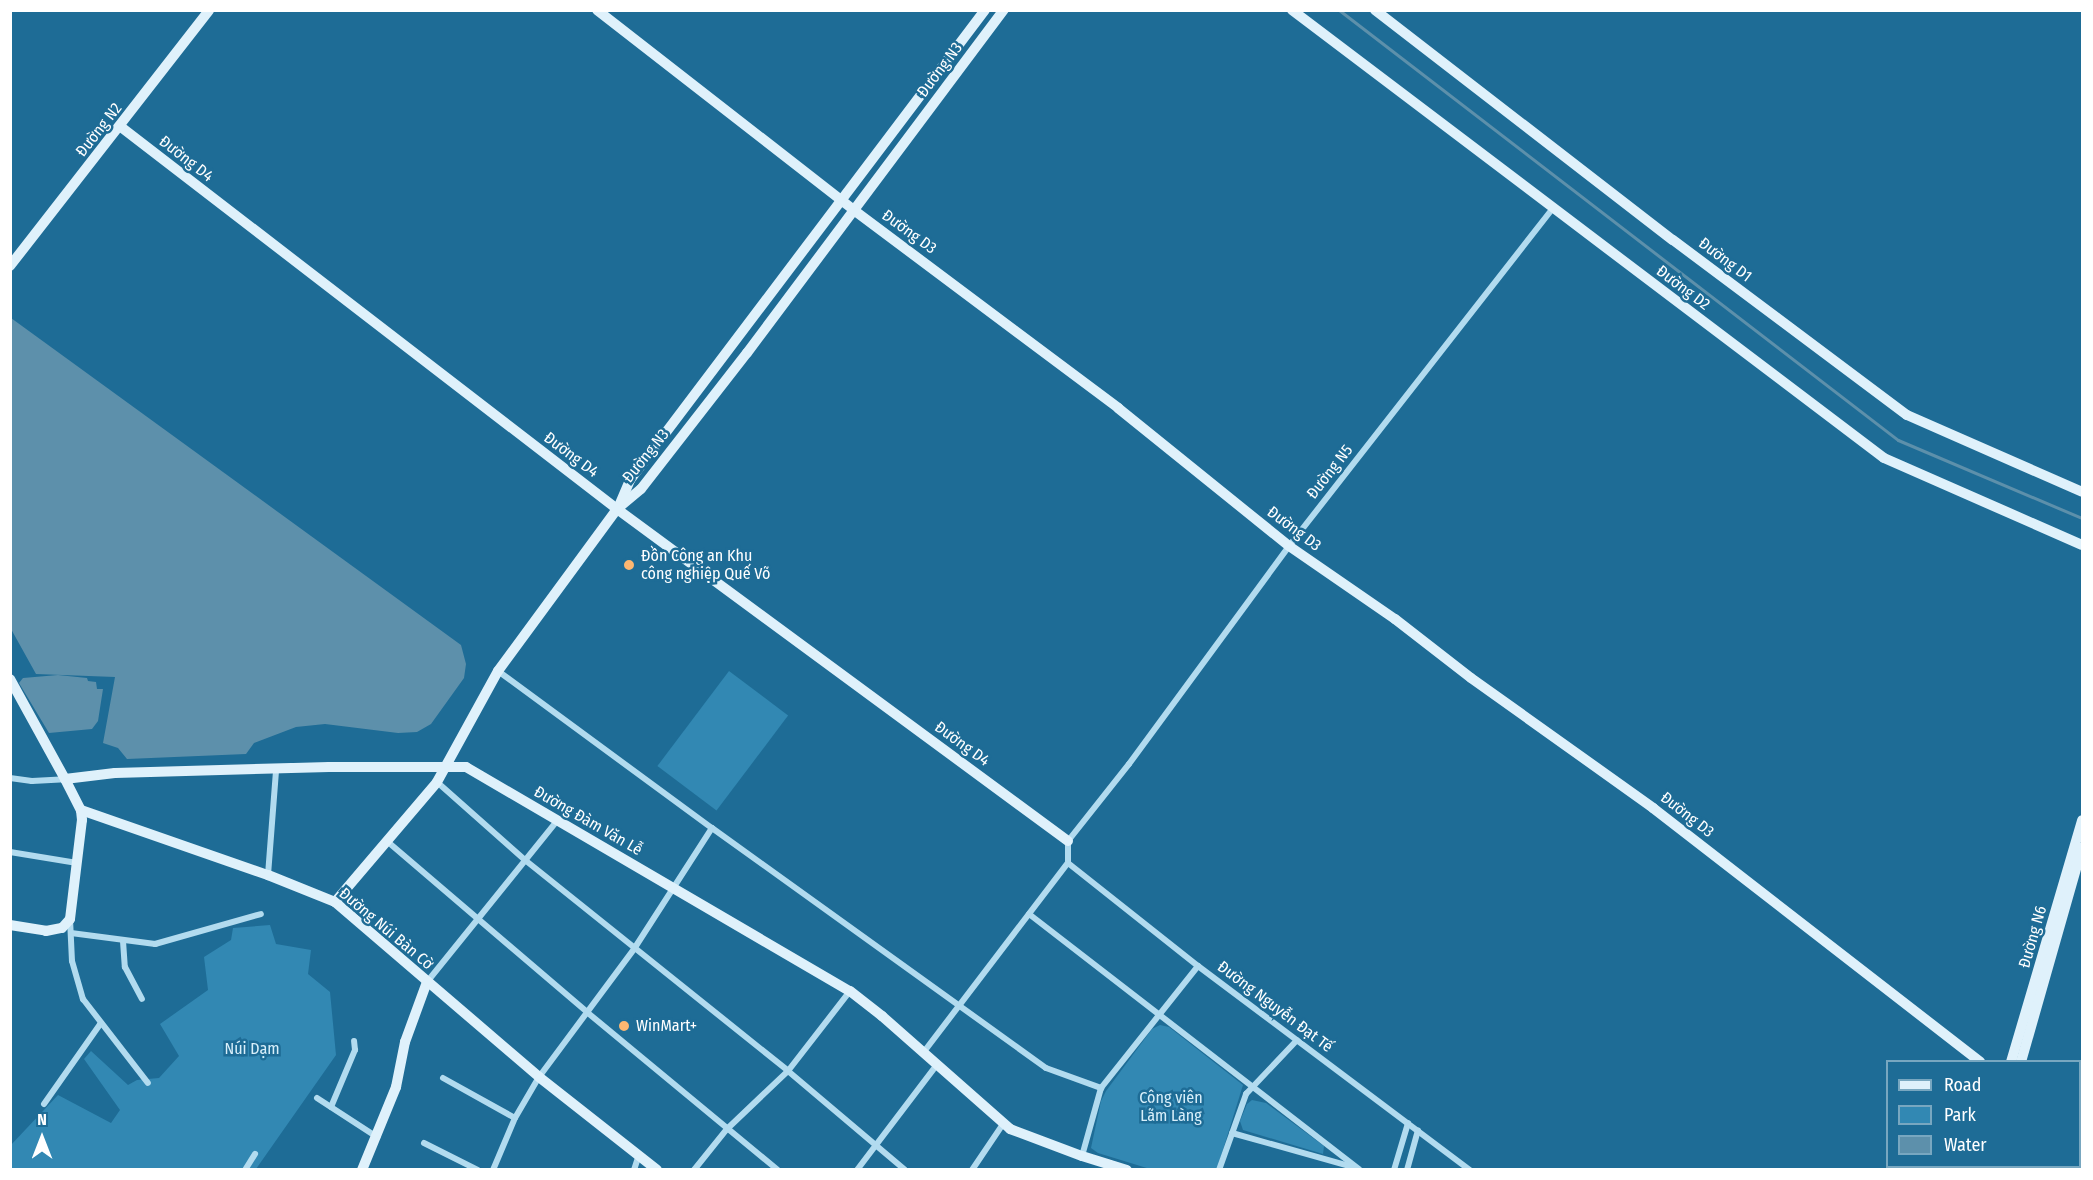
<!DOCTYPE html>
<meta charset="utf-8">
<style>
body{margin:0}
#map{position:relative;width:2093px;height:1180px;overflow:hidden;background:#1e6c96;font-family:"Fira Sans Condensed",sans-serif}
div>[style]{position:absolute}
[style*='--x']{left:calc(var(--x)*1px);top:calc(var(--y)*1px);width:calc(var(--w)*1px);rotate:calc(var(--a)*1deg)}
.green>*{inset:0;background:#3288b3;transform-origin:0 0}
.water>*{inset:0;background:#5d90ab}
.stream>*{height:3px;margin:-1.5px;padding:0 1.5px;transform-origin:1.5px;border-radius:1.5px;background:#5d90ab}
.street>*{height:6px;margin:-3px;padding:0 3px;transform-origin:3px;border-radius:3px;background:#b2dbef}
.secondary>*{height:10px;margin:-5px;padding:0 5px;transform-origin:5px;border-radius:5px;background:#dff1fb}
.dots>*{width:16px;height:16px;translate:-50% -50%;box-sizing:border-box;border:3px solid #1e6c96;border-radius:50%}
span{translate:-50% -50%;white-space:nowrap;text-align:center;line-height:1.15;-webkit-text-stroke:5px #1e6c96;paint-order:stroke}
.street-label{font-size:16px;color:#fff}
.poi-label{font-size:16px;color:#fff}
.left{translate:0 -50%;text-align:left}
.park-label{font-size:16px;color:#d8effa}
.frame{position:absolute;inset:0;border:12px solid #fff;pointer-events:none}
.legend{position:absolute;left:1886px;top:1060px;width:195px;height:108px;box-sizing:border-box;background:#1e6c96;border:2px solid #78a7c0;margin:0;padding:8px 10px;list-style:none;font-size:18px;color:#fff}
.legend li{display:flex;align-items:center;gap:12px;height:30px}
.legend b{width:30px;border:2px solid #78a7c0}
.north{position:absolute;left:12px;top:1108px;width:60px;height:60px;-webkit-text-stroke:4px #1e6c96;paint-order:stroke;rotate:0deg;font-size:16px;font-weight:700;line-height:24px;text-align:center;color:#fff}
.north::after{content:'';display:block;margin:auto;width:21px;height:27px;background:#fff;clip-path:polygon(50% 0,100% 100%,50% 72%,0 100%)}
</style>
<div id="map">
<div class="green">
<i style="left:729px;top:671px;width:74px;height:119px;rotate:37deg"></i>
<i style="clip-path:polygon(270px 925px,276px 944px,311px 950px,308px 974px,330px 992px,336px 1055px,256px 1169px,11px 1169px,10px 1146px,58px 1095px,111px 1123px,120px 1110px,84px 1059px,91px 1051px,128px 1085px,137px 1080px,159px 1078px,179px 1056px,160px 1024px,208px 990px,204px 957px,231px 940px,233px 928px)"></i>
<i style="clip-path:polygon(1160px 1025px,1169px 1027px,1243px 1085px,1217px 1169px,1150px 1169px,1098px 1153px,1091px 1148px,1101px 1101px,1106px 1091px,1152px 1029px)"></i>
<i style="clip-path:polygon(1252px 1100px,1266px 1103px,1324px 1146px,1323px 1154px,1243px 1130px,1240px 1121px,1247px 1104px)"></i>
</div>
<div class="water">
<i style="clip-path:polygon(11px 318px,461px 645px,466px 664px,464px 678px,431px 724px,417px 732px,398px 733px,325px 724px,296px 727px,254px 743px,246px 754px,127px 759px,118px 748px,103px 743px,115px 677px,36px 674px,11px 629px)"></i>
<i style="clip-path:polygon(58px 675px,87px 678px,88px 681px,96px 682px,97px 689px,103px 689px,98px 721px,92px 729px,49px 733px,19px 683px,23px 678px)"></i>
</div>
<div class="stream">
<i style="--x:1339;--y:10;--w:705;--a:37.57"></i>
<i style="--x:1898;--y:440;--w:200;--a:23"></i>
</div>
<div class="street">
<i style="--x:498;--y:671;--w:265;--a:36.3"></i>
<i style="--x:712;--y:828;--w:411;--a:35.7"></i>
<i style="--x:1046;--y:1068;--w:59;--a:20"></i>
<i style="--x:10;--y:778;--w:22;--a:8"></i>
<i style="--x:32;--y:781;--w:33;--a:-3"></i>
<i style="--x:437;--y:782;--w:118;--a:41.6"></i>
<i style="--x:525;--y:860;--w:337;--a:38.7"></i>
<i style="--x:788;--y:1071;--w:153;--a:40.2"></i>
<i style="--x:388;--y:842;--w:263;--a:40.5"></i>
<i style="--x:588;--y:1013;--w:246;--a:39.6"></i>
<i style="--x:10;--y:852;--w:68;--a:9.3"></i>
<i style="--x:1068;--y:863;--w:166;--a:38.4"></i>
<i style="--x:1198;--y:966;--w:340;--a:36.9"></i>
<i style="--x:268;--y:875;--w:105;--a:-85.6"></i>
<i style="--x:1029;--y:914;--w:417;--a:37.7"></i>
<i style="--x:70;--y:919;--w:42;--a:87.3"></i>
<i style="--x:72;--y:961;--w:40;--a:74"></i>
<i style="--x:83;--y:999;--w:106;--a:52.3"></i>
<i style="--x:71;--y:933;--w:85;--a:7.5"></i>
<i style="--x:155;--y:944;--w:110;--a:-15.8"></i>
<i style="--x:123;--y:941;--w:26;--a:86"></i>
<i style="--x:125;--y:967;--w:36;--a:62"></i>
<i style="--x:427;--y:982;--w:207;--a:-51.1"></i>
<i style="--x:923;--y:1053;--w:239;--a:-52.7"></i>
<i style="--x:1068;--y:863;--w:22;--a:-90"></i>
<i style="--x:1068;--y:841;--w:98;--a:-51.6"></i>
<i style="--x:1129;--y:764;--w:270;--a:-53.7"></i>
<i style="--x:1289;--y:546;--w:427;--a:-52"></i>
<i style="--x:443;--y:1078;--w:82;--a:29.1"></i>
<i style="--x:317;--y:1098;--w:72;--a:33"></i>
<i style="--x:44;--y:1104;--w:99;--a:-54.9"></i>
<i style="--x:331;--y:1107;--w:62;--a:-67.2"></i>
<i style="--x:355;--y:1050;--w:9;--a:-96"></i>
<i style="--x:1232;--y:1133;--w:126;--a:15.7"></i>
<i style="--x:424;--y:1143;--w:60;--a:26.6"></i>
<i style="--x:1082;--y:1156;--w:71;--a:-74.4"></i>
<i style="--x:1101;--y:1088;--w:156;--a:-51.5"></i>
<i style="--x:245;--y:1170;--w:19;--a:-58"></i>
<i style="--x:493;--y:1170;--w:56;--a:-67.1"></i>
<i style="--x:515;--y:1118;--w:48;--a:-59.7"></i>
<i style="--x:539;--y:1077;--w:159;--a:-53.4"></i>
<i style="--x:634;--y:949;--w:144;--a:-57.2"></i>
<i style="--x:634;--y:1170;--w:16;--a:-72"></i>
<i style="--x:694;--y:1170;--w:53;--a:-51.2"></i>
<i style="--x:727;--y:1129;--w:84;--a:-43.6"></i>
<i style="--x:788;--y:1071;--w:101;--a:-52.2"></i>
<i style="--x:857;--y:1170;--w:131;--a:-52.8"></i>
<i style="--x:972;--y:1170;--w:55;--a:-56"></i>
<i style="--x:1219;--y:1170;--w:81;--a:-70.4"></i>
<i style="--x:1246;--y:1094;--w:74;--a:-46.6"></i>
<i style="--x:1394;--y:1170;--w:49;--a:-73.4"></i>
<i style="--x:1407;--y:1170;--w:41;--a:-74.6"></i>
<i style="--x:2018;--y:1170;--w:4;--a:-90"></i>
</div>
<div class="secondary">
<i style="--x:597;--y:10;--w:327;--a:37.9"></i>
<i style="--x:855;--y:211;--w:329;--a:36.8"></i>
<i style="--x:1118;--y:408;--w:220;--a:38.9"></i>
<i style="--x:1289;--y:546;--w:129;--a:34.6"></i>
<i style="--x:1395;--y:619;--w:96;--a:37.8"></i>
<i style="--x:1471;--y:678;--w:224;--a:35.5"></i>
<i style="--x:1653;--y:808;--w:414;--a:37.8"></i>
<i style="--x:1292;--y:10;--w:742;--a:37.12"></i>
<i style="--x:1884;--y:458;--w:216;--a:23.7"></i>
<i style="--x:1375;--y:10;--w:376;--a:37.7"></i>
<i style="--x:1673;--y:240;--w:292;--a:36.8"></i>
<i style="--x:1907;--y:415;--w:191;--a:23.7"></i>
<i style="--x:121;--y:127;--w:626;--a:37.6"></i>
<i style="--x:617;--y:509;--w:560;--a:36.36"></i>
<i style="--x:10;--y:266;--w:324;--a:-52.1"></i>
<i style="--x:619;--y:506;--w:28;--a:-67"></i>
<i style="--x:630;--y:480;--w:589;--a:-52.94"></i>
<i style="--x:10;--y:679;--w:114;--a:61.2"></i>
<i style="--x:65;--y:779;--w:50;--a:-6.8"></i>
<i style="--x:115;--y:773;--w:214;--a:-1.6"></i>
<i style="--x:329;--y:767;--w:137;--a:0"></i>
<i style="--x:466;--y:767;--w:445;--a:30.3"></i>
<i style="--x:850;--y:991;--w:41;--a:38"></i>
<i style="--x:882;--y:1016;--w:171;--a:41.4"></i>
<i style="--x:1010;--y:1129;--w:77;--a:20.6"></i>
<i style="--x:1082;--y:1156;--w:47;--a:17.3"></i>
<i style="--x:65;--y:779;--w:35;--a:63"></i>
<i style="--x:81;--y:810;--w:198;--a:19.2"></i>
<i style="--x:268;--y:875;--w:72;--a:21.9"></i>
<i style="--x:335;--y:902;--w:269;--a:40.6"></i>
<i style="--x:539;--y:1077;--w:150;--a:38.2"></i>
<i style="--x:335;--y:902;--w:157;--a:-49.6"></i>
<i style="--x:437;--y:782;--w:127;--a:-61.2"></i>
<i style="--x:498;--y:671;--w:201;--a:-53.7"></i>
<i style="--x:617;--y:509;--w:31;--a:-40"></i>
<i style="--x:641;--y:489;--w:172;--a:-52.1"></i>
<i style="--x:747;--y:353;--w:429;--a:-53.2"></i>
<i style="--x:10;--y:925;--w:36;--a:9"></i>
<i style="--x:46;--y:931;--w:16;--a:-11"></i>
<i style="--x:62;--y:928;--w:12;--a:-48"></i>
<i style="--x:70;--y:919;--w:100;--a:-83.1"></i>
<i style="--x:82;--y:820;--w:10;--a:-96"></i>
<i style="--x:2011;--y:1062;--w:252;--a:-73.6"></i>
<i style="--x:2021;--y:1062;--w:223;--a:-74.1"></i>
<i style="--x:2080;--y:1105;--w:2;--a:27"></i>
<i style="--x:362;--y:1170;--w:90;--a:-67.7"></i>
<i style="--x:396;--y:1087;--w:46;--a:-78.7"></i>
<i style="--x:405;--y:1042;--w:64;--a:-69.9"></i>
</div>
<div class="dots">
<i style="left:629px;top:565px;background:#fdb771"></i>
<i style="left:624px;top:1026px;background:#fdb771"></i>
</div>
<div class="street-label">
<span style="left:940px;top:70px;rotate:-53deg">Đường N3</span>
<span style="left:99px;top:130px;rotate:-52deg">Đường N2</span>
<span style="left:186px;top:159px;rotate:38deg">Đường D4</span>
<span style="left:909px;top:232px;rotate:36deg">Đường D3</span>
<span style="left:1725px;top:260px;rotate:37deg">Đường D1</span>
<span style="left:1683px;top:288px;rotate:37deg">Đường D2</span>
<span style="left:571px;top:455px;rotate:37deg">Đường D4</span>
<span style="left:646px;top:456px;rotate:-51deg">Đường N3</span>
<span style="left:1330px;top:472px;rotate:-52deg">Đường N5</span>
<span style="left:1294px;top:529px;rotate:37deg">Đường D3</span>
<span style="left:962px;top:744px;rotate:36deg">Đường D4</span>
<span style="left:1687px;top:815px;rotate:38deg">Đường D3</span>
<span style="left:588px;top:821px;rotate:30deg">Đường Đàm Văn Lễ</span>
<span style="left:386px;top:929px;rotate:40deg">Đường Núi Bàn Cờ</span>
<span style="left:2033px;top:937px;rotate:-74deg">Đường N6</span>
<span style="left:1275px;top:1007px;rotate:37deg">Đường Nguyễn Đạt Tế</span>
</div>
<div class="poi-label">
<span class="left" style="left:641px;top:565px">Đồn Công an Khu<br>công nghiệp Quế Võ</span>
<span class="left" style="left:636px;top:1026px">WinMart+</span>
</div>
<div class="park-label">
<span style="left:252px;top:1049px">Núi Dạm</span>
<span style="left:1171px;top:1107px">Công viên<br>Lãm Làng</span>
</div>
<div class="frame"></div>
<ul class="legend">
<li><b style="height:8px;background:#dff1fb"></b>Road</li>
<li><b style="height:16px;background:#3288b3"></b>Park</li>
<li><b style="height:16px;background:#5d90ab"></b>Water</li>
</ul>
<div class="north">N</div>
</div>
